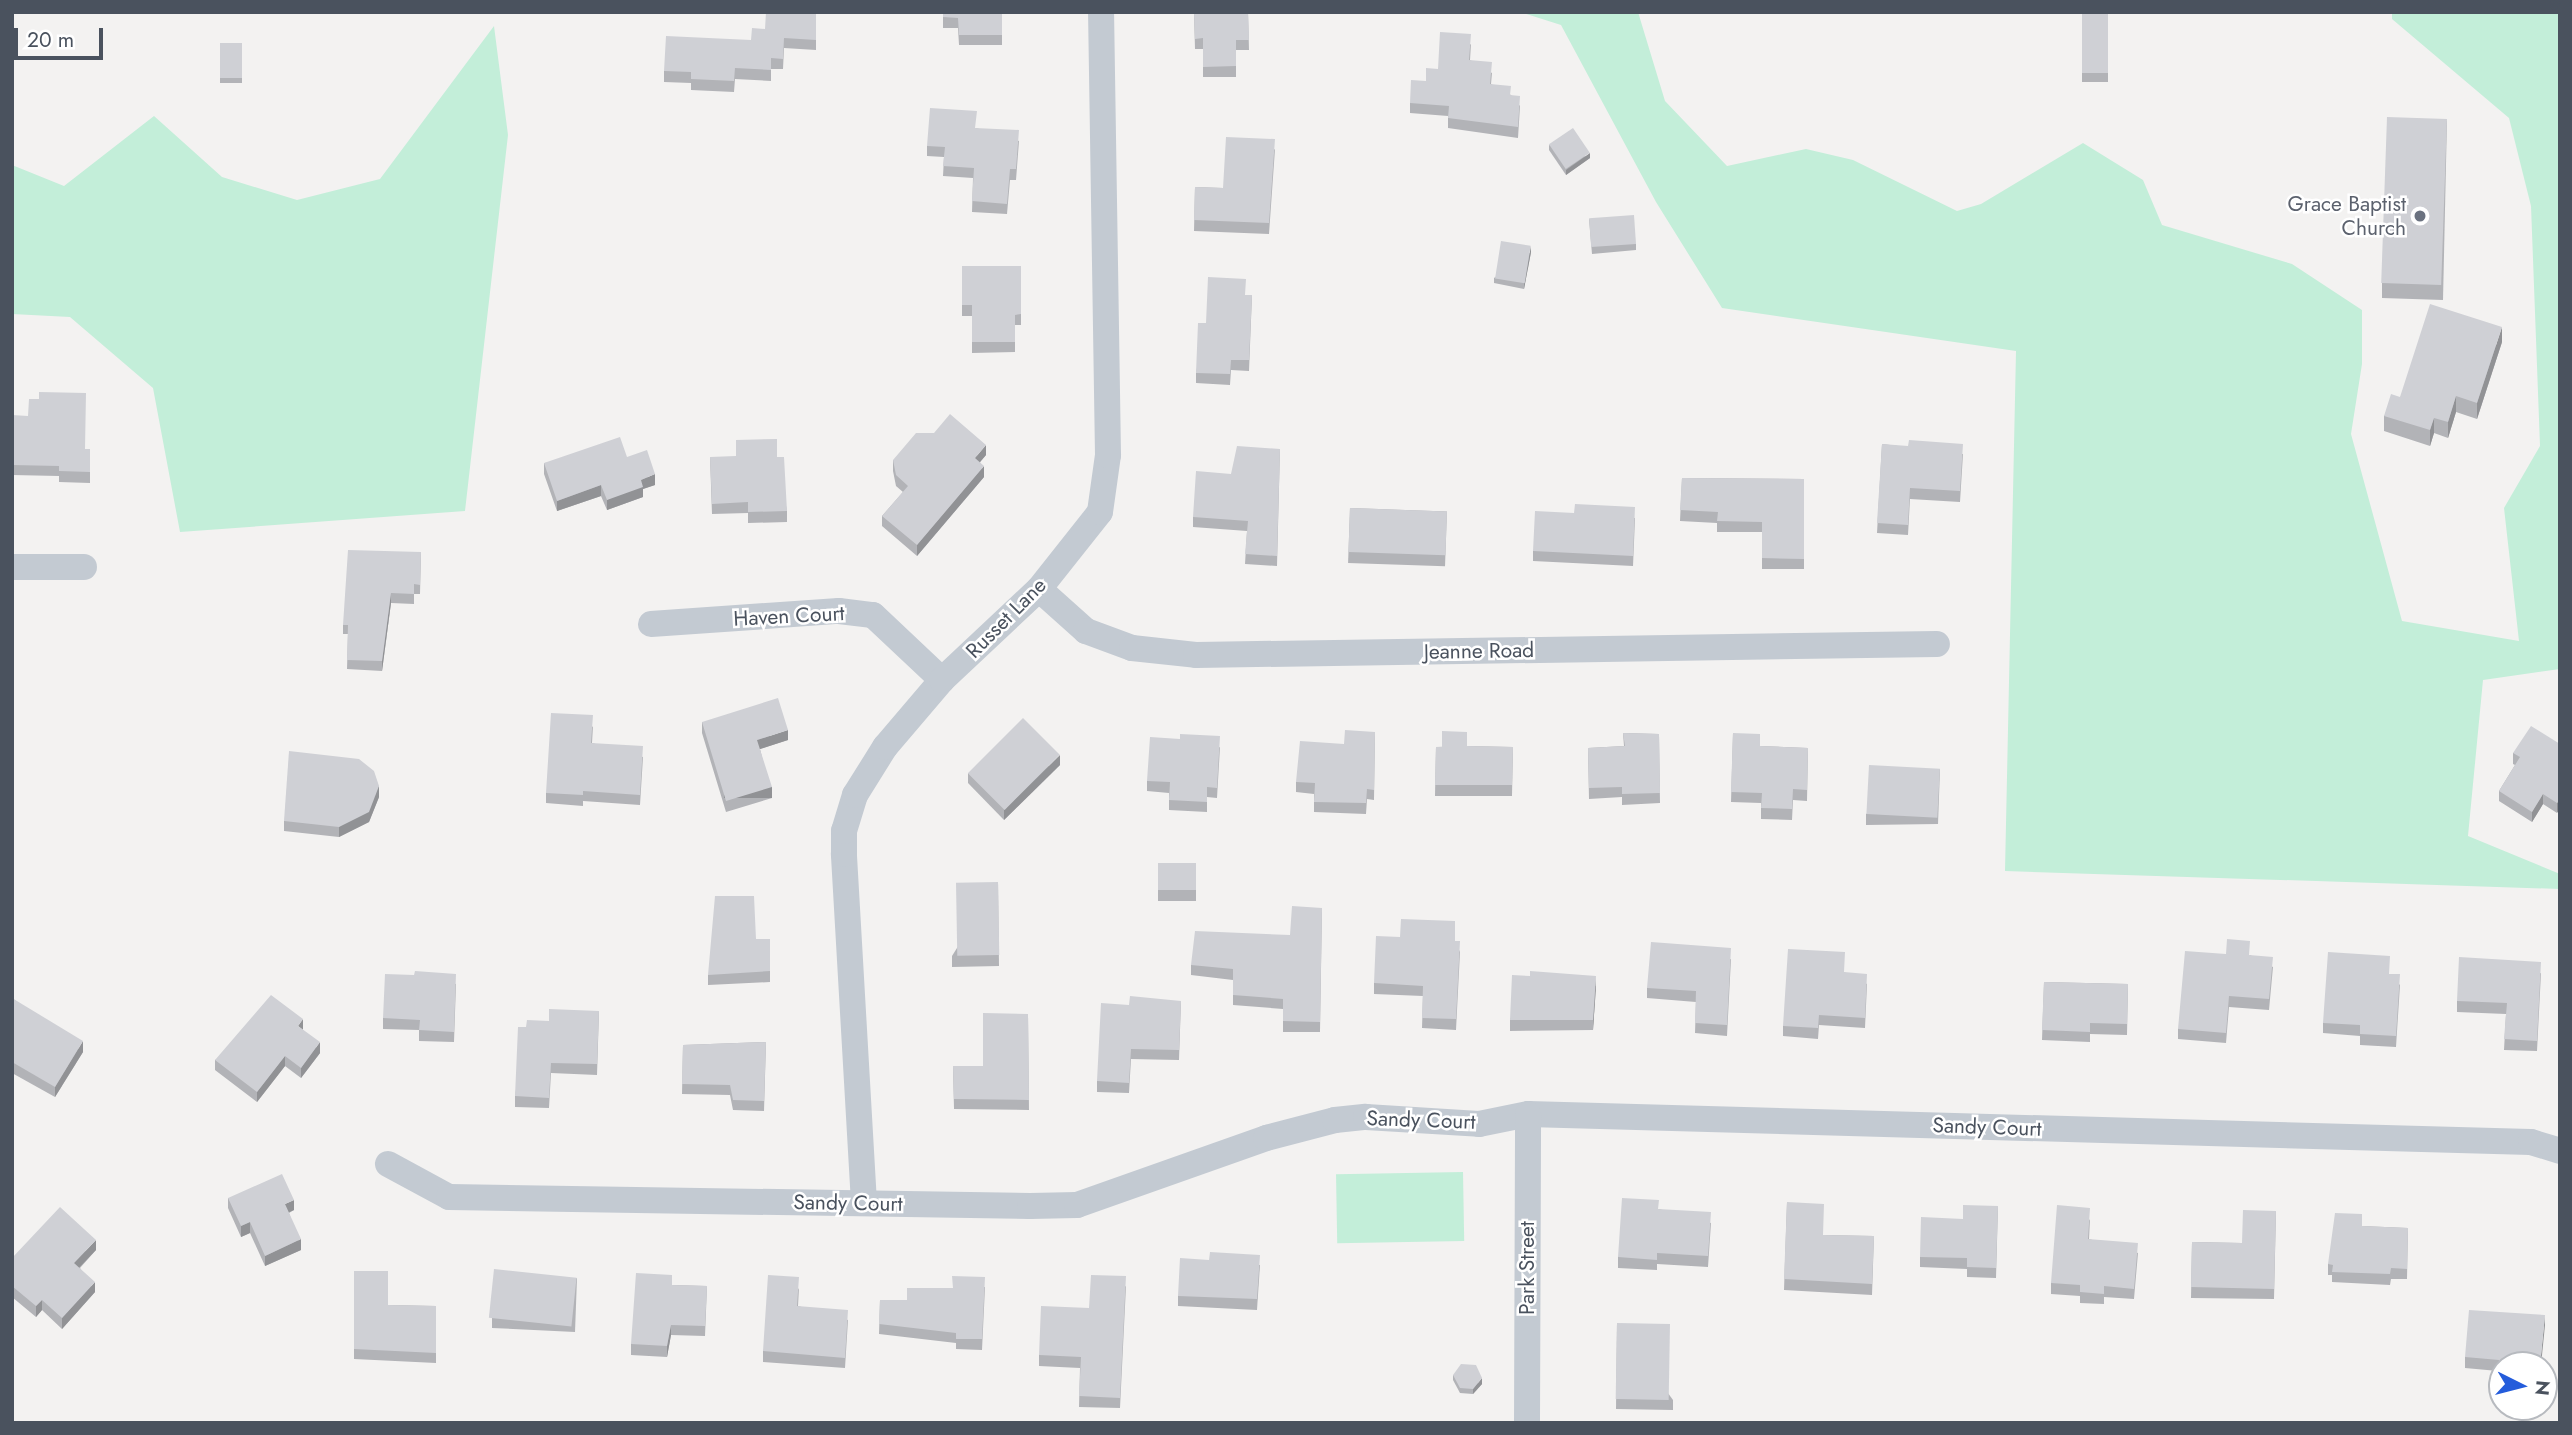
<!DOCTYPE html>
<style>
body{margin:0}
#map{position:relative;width:2572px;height:1435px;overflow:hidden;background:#f3f2f1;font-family:Jost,sans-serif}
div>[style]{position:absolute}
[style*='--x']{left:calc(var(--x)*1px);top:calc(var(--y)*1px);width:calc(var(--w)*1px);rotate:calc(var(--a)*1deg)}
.green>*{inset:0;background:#c3eed9;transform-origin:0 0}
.minor>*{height:26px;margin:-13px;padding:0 13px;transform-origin:13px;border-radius:13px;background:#c3cad2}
.wall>*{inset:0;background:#b2b3b7;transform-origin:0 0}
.shaded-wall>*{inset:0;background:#919295;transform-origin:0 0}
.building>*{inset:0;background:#cfd0d5;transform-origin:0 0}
.dots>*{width:19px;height:19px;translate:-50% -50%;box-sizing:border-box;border:4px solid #fff;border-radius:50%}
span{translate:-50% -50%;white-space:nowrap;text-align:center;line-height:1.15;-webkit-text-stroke:5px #fff;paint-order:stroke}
.worship-label{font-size:21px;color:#5b616d}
.right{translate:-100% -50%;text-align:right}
.street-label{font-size:21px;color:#4a525e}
.frame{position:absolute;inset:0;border:14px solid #4a525e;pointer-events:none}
.north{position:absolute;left:2488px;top:1351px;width:70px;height:70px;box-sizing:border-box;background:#fff;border:2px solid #b7babf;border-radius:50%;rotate:96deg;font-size:19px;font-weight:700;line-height:28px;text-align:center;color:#4a525e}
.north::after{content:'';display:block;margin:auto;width:24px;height:32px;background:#245cdb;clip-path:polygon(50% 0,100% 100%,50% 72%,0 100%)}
.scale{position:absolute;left:14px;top:28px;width:89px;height:32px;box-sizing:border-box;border:4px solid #4a525e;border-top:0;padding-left:9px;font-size:21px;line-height:24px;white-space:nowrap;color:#4a525e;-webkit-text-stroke:5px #fff;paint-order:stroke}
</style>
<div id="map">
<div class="green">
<i style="clip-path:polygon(1520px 12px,1638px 12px,1665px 101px,1727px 166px,1806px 149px,1853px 160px,1957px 211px,1981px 204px,2083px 143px,2143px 180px,2162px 225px,2292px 264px,2362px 310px,2362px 364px,2351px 434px,2402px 621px,2519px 641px,2504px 508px,2540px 446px,2531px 206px,2509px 118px,2392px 19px,2392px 12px,2560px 12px,2560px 669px,2483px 680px,2468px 836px,2560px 874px,2560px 889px,2005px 871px,2016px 351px,1722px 308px,1656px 202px,1561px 25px)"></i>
<i style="clip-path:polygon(494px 26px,508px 135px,465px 511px,180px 532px,153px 388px,70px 317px,12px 314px,12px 165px,64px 186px,154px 116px,222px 177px,297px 200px,380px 179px)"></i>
<i style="left:1463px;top:1172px;width:69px;height:127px;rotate:89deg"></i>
</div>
<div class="minor">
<i style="--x:12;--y:567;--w:72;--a:0"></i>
<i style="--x:1039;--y:589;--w:63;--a:41.8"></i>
<i style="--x:1086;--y:631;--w:49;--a:20.3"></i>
<i style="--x:1132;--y:648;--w:64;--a:6.2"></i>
<i style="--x:1196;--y:655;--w:741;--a:-0.85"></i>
<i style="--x:651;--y:624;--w:188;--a:-4"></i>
<i style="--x:839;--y:611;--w:34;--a:7"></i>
<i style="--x:873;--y:615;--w:95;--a:43.3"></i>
<i style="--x:388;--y:1164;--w:69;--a:28.4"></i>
<i style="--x:449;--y:1197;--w:581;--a:0.89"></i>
<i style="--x:1030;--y:1206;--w:47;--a:-1.2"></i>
<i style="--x:1077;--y:1205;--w:201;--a:-19.5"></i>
<i style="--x:1266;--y:1138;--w:71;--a:-14.6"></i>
<i style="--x:1335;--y:1120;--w:31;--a:-6"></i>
<i style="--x:1366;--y:1117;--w:113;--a:3.5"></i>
<i style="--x:1479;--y:1124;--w:50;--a:-11.5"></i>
<i style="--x:1528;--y:1114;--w:1003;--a:1.6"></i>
<i style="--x:2531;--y:1142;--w:30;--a:17"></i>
<i style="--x:864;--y:1203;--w:350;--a:-93.3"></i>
<i style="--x:844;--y:854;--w:23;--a:-90"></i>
<i style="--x:844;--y:831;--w:38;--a:-73"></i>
<i style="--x:855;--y:795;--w:57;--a:-58"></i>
<i style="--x:885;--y:747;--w:88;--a:-49.6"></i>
<i style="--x:942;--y:680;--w:133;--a:-43.2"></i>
<i style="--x:1039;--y:589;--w:98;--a:-51.6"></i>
<i style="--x:1100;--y:512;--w:58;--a:-82"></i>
<i style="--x:1108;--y:455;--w:443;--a:-90.9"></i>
<i style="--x:1527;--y:1423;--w:309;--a:-89.8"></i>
</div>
<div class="wall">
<i style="clip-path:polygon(816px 12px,816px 50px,784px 48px,783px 69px,771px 69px,771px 81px,735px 79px,734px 92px,691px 90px,691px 83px,664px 82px,664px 71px,751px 40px,765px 29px)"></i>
<i style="clip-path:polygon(943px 12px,1002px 12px,1002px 45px,959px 45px,958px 28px,943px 28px)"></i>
<i style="clip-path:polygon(1194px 12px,1248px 12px,1249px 50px,1236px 50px,1236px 77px,1203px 77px,1203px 49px,1195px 49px)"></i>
<i style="left:2082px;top:12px;width:26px;height:70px"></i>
<i style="left:220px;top:43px;width:22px;height:40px"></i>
<i style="clip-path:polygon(1471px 44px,1470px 60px,1492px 73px,1491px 84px,1511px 95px,1520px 106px,1518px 138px,1448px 128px,1448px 116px,1410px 113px,1410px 103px,1438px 69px)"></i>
<i style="clip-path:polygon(2447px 119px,2443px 300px,2382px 298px,2382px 283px)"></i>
<i style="clip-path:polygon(976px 128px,1019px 141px,1016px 180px,1010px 180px,1007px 214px,972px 212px,973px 178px,943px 176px,944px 157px,927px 156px,927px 146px)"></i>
<i style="clip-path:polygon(1549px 145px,1590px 158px,1566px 175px,1549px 150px)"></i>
<i style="clip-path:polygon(1275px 149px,1269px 234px,1194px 231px,1195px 187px,1223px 188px)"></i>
<i style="clip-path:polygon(1589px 219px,1636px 244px,1636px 250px,1592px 254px)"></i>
<i style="clip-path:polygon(1531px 252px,1524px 289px,1494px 283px,1494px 278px)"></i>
<i style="clip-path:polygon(962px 266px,1021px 266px,1021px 325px,1015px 325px,1015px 352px,972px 353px,972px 316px,962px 316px)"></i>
<i style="clip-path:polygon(1245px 295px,1252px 295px,1249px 371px,1231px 370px,1230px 385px,1196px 383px,1196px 373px,1206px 323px)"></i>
<i style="clip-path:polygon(2502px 342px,2477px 419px,2456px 412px,2448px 438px,2434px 433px,2430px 446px,2384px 431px,2384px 416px,2400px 397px)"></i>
<i style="clip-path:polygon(12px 415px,85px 449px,90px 449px,90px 483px,59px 482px,59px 476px,12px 475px)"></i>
<i style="clip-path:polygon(1882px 444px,1963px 454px,1960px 502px,1910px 499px,1908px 535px,1877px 533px)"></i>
<i style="clip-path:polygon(1280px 449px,1277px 566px,1245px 564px,1247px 531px,1193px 527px,1193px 517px,1231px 474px)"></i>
<i style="clip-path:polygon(986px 455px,980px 462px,984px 477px,917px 556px,882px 526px,882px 516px,903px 492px,896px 486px,893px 471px,893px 460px)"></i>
<i style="clip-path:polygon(627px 457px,655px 485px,643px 489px,643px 497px,607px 510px,601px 496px,557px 511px,544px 474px,544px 463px)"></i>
<i style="clip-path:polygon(710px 457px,777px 457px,787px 511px,787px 522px,748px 523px,748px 513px,712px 514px)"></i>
<i style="clip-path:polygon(1682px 478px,1804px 479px,1804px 569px,1762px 569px,1762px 532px,1717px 532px,1717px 523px,1680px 521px)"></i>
<i style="left:1350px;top:508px;width:97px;height:55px;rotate:2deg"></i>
<i style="clip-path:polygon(1574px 513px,1635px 518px,1633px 566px,1533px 561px,1533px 551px)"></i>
<i style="clip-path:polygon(421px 552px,420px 594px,414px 594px,414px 604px,391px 603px,382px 671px,347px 669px,348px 634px,343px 634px,343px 625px)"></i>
<i style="clip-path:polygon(702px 722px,788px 740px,760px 749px,772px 798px,726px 812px,702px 733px)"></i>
<i style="clip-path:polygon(593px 726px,592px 743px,643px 757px,640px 805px,583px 801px,583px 806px,546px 803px,546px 793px)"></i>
<i style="clip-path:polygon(1375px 732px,1374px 800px,1367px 799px,1366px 814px,1314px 812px,1314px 794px,1296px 792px,1296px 782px,1344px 744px)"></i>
<i style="clip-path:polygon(1623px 733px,1659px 734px,1660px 803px,1622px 805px,1622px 797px,1589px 799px,1588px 748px,1624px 746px)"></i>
<i style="clip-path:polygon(1733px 733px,1760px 746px,1808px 748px,1807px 801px,1793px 800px,1792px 820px,1761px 819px,1761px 803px,1731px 802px)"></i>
<i style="clip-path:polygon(2560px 744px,2557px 813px,2543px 804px,2532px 822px,2499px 801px,2499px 791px,2515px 765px,2513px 764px,2513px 753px)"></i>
<i style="clip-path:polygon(1467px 746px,1513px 747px,1512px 796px,1435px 796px,1436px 747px)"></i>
<i style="clip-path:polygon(1220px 747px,1217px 798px,1207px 797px,1207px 812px,1169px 810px,1169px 793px,1147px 791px,1147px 781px)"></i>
<i style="clip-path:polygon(1060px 765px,1004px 820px,968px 783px,968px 773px)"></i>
<i style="clip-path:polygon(1940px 769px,1938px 824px,1866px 825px,1866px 814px)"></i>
<i style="clip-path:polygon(379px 797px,369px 822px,339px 837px,284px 831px,284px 821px)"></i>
<i style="left:1158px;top:863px;width:38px;height:38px"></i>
<i style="clip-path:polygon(998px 882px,999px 966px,952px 967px,952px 956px)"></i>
<i style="clip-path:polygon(1322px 908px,1320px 1032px,1283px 1032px,1283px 1009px,1233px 1005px,1233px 980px,1191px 975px,1191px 965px,1290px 935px)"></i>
<i style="clip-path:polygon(756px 939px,770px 939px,770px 982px,708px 985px,708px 975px)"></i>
<i style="clip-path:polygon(1455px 941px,1460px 952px,1456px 1030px,1422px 1028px,1423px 996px,1374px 994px,1374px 983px)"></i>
<i style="clip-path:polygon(2250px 955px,2273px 967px,2269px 1010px,2229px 1007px,2226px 1043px,2178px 1039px,2178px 1029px)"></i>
<i style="clip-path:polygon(1731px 959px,1727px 1036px,1695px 1033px,1696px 1002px,1647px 998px,1647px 988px)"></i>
<i style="clip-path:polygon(1844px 972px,1867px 984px,1865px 1028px,1819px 1025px,1818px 1039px,1783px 1036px,1783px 1026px)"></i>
<i style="clip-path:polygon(2541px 973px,2537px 1051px,2504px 1050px,2506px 1014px,2457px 1012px,2457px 1001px)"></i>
<i style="clip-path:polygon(2389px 974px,2400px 985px,2396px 1047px,2360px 1045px,2360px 1036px,2323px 1033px,2323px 1023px)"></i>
<i style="clip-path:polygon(414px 975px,456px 984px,454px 1042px,419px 1041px,419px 1030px,383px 1029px,383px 1018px)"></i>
<i style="clip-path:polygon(1530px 976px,1596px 986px,1593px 1030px,1510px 1031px,1510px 1020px)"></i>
<i style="clip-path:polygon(2044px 982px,2128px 984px,2127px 1035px,2090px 1034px,2090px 1042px,2042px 1040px)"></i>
<i style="clip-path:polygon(12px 998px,83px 1052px,55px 1097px,12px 1073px)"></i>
<i style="clip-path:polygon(1181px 1001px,1179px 1060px,1131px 1059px,1129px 1093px,1097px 1092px,1097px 1081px,1129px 1005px)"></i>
<i style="clip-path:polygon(599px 1011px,597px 1075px,551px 1073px,549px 1108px,515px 1107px,515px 1096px,526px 1027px,549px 1021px)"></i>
<i style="clip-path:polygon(1028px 1014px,1029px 1110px,954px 1109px,953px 1066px,983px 1066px)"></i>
<i style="clip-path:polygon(303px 1030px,320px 1053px,301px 1078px,285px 1066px,257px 1102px,215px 1070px,215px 1060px)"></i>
<i style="clip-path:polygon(766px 1042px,764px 1111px,733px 1110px,730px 1095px,682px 1094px,683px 1045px)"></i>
<i style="clip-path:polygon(228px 1198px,294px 1210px,289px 1213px,301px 1250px,265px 1266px,250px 1233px,241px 1237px,228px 1208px)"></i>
<i style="clip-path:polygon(1787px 1202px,1823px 1235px,1874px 1236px,1872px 1295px,1784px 1290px)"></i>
<i style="clip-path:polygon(1998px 1206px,1996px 1278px,1967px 1277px,1967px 1269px,1920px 1267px,1920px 1257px,1963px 1219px)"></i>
<i style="clip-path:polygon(1659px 1209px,1711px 1223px,1708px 1267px,1657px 1264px,1657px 1270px,1618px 1268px,1618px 1257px)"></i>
<i style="clip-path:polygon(2276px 1211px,2274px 1299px,2191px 1298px,2192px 1242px,2242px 1243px)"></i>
<i style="clip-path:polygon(2090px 1219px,2089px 1239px,2138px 1253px,2134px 1299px,2104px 1297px,2104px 1304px,2080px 1303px,2080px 1296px,2051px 1294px,2051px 1283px)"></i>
<i style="clip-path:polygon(2362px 1226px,2408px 1228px,2407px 1279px,2391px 1279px,2390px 1285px,2332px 1282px,2332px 1275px,2328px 1275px,2328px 1264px)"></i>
<i style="clip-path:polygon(96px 1250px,80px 1268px,95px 1292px,62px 1329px,42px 1310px,36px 1317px,12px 1297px,12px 1258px)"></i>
<i style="clip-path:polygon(1209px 1260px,1260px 1265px,1257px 1310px,1178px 1306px,1178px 1296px)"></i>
<i style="clip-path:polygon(354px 1271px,388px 1305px,436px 1306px,436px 1363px,354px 1359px)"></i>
<i style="clip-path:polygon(577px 1278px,575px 1332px,492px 1328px,492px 1318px)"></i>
<i style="clip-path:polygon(672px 1285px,707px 1286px,705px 1336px,671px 1335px,667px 1357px,631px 1355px,631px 1344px)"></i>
<i style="clip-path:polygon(1126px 1286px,1120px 1408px,1079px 1407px,1080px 1368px,1039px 1366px,1039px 1355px,1089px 1308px)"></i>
<i style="clip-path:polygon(985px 1287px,982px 1350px,956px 1349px,956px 1343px,879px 1334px,880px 1300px,907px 1300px,952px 1288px)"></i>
<i style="clip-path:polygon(799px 1288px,798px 1306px,848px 1320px,845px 1368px,763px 1362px,763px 1351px)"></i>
<i style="clip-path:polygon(1617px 1323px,1673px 1400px,1673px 1410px,1616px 1409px)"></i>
<i style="clip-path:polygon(2545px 1325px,2502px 1365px,2502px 1381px,2498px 1380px,2498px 1371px,2465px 1368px,2465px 1357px)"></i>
<i style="clip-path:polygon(1453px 1375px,1482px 1384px,1473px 1394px,1460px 1393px,1453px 1380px)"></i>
</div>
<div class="shaded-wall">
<i style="clip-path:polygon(1590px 153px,1590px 158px,1566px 175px,1566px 170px)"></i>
<i style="clip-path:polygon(1531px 246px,1531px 252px,1524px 289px,1524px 284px)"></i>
<i style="clip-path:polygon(2502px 327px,2502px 342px,2477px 419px,2477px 403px)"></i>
<i style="clip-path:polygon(2456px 396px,2456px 412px,2448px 438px,2448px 422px)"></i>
<i style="clip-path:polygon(2434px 418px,2434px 433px,2430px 446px,2430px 430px)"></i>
<i style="clip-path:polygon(986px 445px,986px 455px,975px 468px,975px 458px)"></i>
<i style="clip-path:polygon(984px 466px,984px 477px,917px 556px,917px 545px)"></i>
<i style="clip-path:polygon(655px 474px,655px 485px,643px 489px,643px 497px,607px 510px,607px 500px,641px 480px)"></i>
<i style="clip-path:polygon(601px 485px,601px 496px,557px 511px,557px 501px)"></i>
<i style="clip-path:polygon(391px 593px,391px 603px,382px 671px,382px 661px)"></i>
<i style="clip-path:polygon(788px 730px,788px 740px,757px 750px,757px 740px)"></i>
<i style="clip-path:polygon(1060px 755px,1060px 765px,1004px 820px,1004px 810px)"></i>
<i style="clip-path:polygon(379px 786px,379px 797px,369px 822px,339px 837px,339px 827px)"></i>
<i style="left:772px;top:787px;width:11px;height:48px;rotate:90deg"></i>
<i style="clip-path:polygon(2543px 794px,2543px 804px,2532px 822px,2532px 812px)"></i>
<i style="clip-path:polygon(2560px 799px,2560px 809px,2557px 813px,2557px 803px)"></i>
<i style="clip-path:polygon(1596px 976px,1596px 986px,1593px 1030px,1593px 1020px)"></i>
<i style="clip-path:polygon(303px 1019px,303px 1030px,298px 1026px)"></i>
<i style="clip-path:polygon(83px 1041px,83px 1052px,55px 1097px,55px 1087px)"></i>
<i style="clip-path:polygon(320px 1042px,320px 1053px,301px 1078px,301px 1068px)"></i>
<i style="clip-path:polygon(285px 1056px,285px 1066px,257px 1102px,257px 1092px)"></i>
<i style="clip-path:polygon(294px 1200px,294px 1210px,285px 1214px,285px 1204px)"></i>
<i style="clip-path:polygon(250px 1222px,250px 1233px,241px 1237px,241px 1226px)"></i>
<i style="clip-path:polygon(301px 1239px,301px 1250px,265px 1266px,265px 1256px)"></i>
<i style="clip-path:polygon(96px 1240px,96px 1250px,74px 1273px,74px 1263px)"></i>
<i style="clip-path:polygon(95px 1282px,95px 1292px,62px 1329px,62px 1318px)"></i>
<i style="clip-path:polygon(42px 1300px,42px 1310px,36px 1317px,36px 1306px)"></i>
<i style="clip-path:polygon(2545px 1315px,2545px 1325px,2541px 1365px,2540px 1365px)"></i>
<i style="clip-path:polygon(671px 1325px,671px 1335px,667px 1357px,667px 1346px)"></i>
<i style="clip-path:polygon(1482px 1378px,1482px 1384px,1473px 1394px,1473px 1389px)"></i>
</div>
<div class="building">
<i style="clip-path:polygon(766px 12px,816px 12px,816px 40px,784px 38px,783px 59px,771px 58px,771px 70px,735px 68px,734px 81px,691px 79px,691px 72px,664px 71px,666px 36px,751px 40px,752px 28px,765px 29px)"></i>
<i style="clip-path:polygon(943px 12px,1002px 12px,1002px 35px,959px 35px,958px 18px,943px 17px)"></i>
<i style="clip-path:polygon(1194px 12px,1248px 12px,1249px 40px,1236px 40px,1236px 66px,1203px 67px,1203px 38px,1195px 39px)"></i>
<i style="left:2082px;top:12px;width:26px;height:61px"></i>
<i style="clip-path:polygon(1440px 32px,1471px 34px,1469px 60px,1492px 62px,1490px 84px,1511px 86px,1510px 95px,1520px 96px,1518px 127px,1448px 118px,1449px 106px,1410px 103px,1411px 80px,1426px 81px,1426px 68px,1438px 69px)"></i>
<i style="left:220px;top:43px;width:22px;height:35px"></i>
<i style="clip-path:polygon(930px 108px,977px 111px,975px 128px,1019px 130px,1016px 169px,1010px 169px,1007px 204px,972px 201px,974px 168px,943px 166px,945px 147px,927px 146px)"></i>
<i style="left:2387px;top:117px;width:60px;height:166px;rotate:2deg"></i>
<i style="left:1573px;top:128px;width:30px;height:29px;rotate:56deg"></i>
<i style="clip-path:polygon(1226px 137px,1275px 139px,1269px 223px,1194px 220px,1195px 187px,1223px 188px)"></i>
<i style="left:1634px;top:215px;width:29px;height:45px;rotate:86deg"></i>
<i style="left:1501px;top:241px;width:30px;height:38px;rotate:9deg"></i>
<i style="clip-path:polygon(962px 266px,1021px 266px,1021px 314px,1015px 315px,1015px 342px,972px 342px,972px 305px,962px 305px)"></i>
<i style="clip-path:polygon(1208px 277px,1246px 279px,1245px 295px,1252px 295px,1249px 360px,1231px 360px,1230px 374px,1196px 373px,1198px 323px,1206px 323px)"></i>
<i style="clip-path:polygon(2430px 304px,2502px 327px,2477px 403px,2456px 396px,2448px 422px,2434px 418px,2430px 430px,2384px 416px,2391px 394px,2400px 397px)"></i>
<i style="clip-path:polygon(39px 392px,86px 393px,85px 449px,90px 449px,90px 472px,59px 471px,59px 466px,12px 465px,12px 415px,28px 416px,29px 399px,39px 399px)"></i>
<i style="clip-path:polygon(950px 414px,986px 445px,975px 458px,984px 466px,917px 545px,882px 516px,908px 486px,896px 475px,893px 460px,916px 433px,934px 433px)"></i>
<i style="clip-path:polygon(620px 437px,627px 457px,647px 450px,655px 474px,641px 480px,643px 487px,607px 500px,601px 485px,557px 501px,544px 463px)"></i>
<i style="clip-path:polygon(777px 439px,777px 457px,784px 457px,787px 511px,748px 512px,748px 502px,712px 504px,710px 457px,736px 456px,736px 440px)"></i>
<i style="clip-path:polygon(1909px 440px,1963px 444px,1960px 491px,1910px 488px,1908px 525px,1877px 523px,1882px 444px,1908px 446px)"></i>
<i style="clip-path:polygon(1237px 446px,1280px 449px,1277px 556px,1245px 554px,1248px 521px,1193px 517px,1196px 471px,1231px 474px)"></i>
<i style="clip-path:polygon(1682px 478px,1804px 479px,1804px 559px,1762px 558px,1762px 522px,1717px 521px,1718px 512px,1680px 510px)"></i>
<i style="clip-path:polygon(1575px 504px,1635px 507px,1633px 556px,1533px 551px,1535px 511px,1574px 513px)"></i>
<i style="left:1350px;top:508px;width:97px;height:44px;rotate:2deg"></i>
<i style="clip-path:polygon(348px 550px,421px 552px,420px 585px,414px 584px,414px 594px,391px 593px,382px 661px,347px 660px,348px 625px,343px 625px)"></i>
<i style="clip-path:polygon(778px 698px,788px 730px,757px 740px,772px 787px,726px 801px,702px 722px)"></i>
<i style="clip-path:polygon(551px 713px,593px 715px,591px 743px,643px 746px,640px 795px,583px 791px,583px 795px,546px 793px)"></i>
<i style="left:1023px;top:718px;width:52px;height:78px;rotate:45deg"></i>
<i style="clip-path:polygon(2531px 726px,2560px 744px,2560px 799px,2557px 803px,2543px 794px,2532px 812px,2499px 791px,2520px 757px,2513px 753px)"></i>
<i style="clip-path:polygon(1345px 730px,1375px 732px,1374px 790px,1367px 789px,1366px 803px,1314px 802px,1315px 783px,1296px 782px,1300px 741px,1344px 744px)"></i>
<i style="clip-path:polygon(1442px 731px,1467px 732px,1467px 746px,1513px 747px,1512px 785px,1435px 785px,1436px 747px,1442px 747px)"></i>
<i style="clip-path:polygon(1623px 733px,1659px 734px,1660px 793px,1622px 794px,1622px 787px,1589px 788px,1588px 748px,1625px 746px)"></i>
<i style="clip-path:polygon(1733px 733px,1760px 734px,1760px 746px,1808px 748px,1807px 790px,1793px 789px,1792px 809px,1761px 808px,1762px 793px,1731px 792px)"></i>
<i style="clip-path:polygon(1180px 734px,1220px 736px,1217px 788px,1207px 787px,1207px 802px,1169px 800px,1170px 782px,1147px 781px,1150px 737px,1180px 739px)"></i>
<i style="clip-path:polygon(289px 751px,359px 759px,374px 771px,379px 786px,369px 812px,339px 827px,284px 821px)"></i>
<i style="left:1869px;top:765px;width:71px;height:49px;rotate:3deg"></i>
<i style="left:1158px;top:863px;width:38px;height:27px"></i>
<i style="left:998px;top:882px;width:73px;height:42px;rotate:89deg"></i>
<i style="clip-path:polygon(715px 896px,754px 896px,756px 939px,770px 939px,770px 971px,708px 975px)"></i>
<i style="clip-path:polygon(1292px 906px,1322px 908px,1320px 1022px,1283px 1021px,1283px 999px,1233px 995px,1233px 969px,1191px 965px,1195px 931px,1290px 935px)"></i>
<i style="clip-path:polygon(1401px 919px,1455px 921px,1455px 941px,1460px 941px,1456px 1019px,1422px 1018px,1423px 986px,1374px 983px,1376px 936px,1400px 937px)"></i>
<i style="clip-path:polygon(2227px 939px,2250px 941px,2249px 955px,2273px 957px,2269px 999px,2229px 996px,2226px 1033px,2178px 1029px,2185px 951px,2226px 954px)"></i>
<i style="clip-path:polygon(1651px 942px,1731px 948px,1727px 1025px,1695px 1023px,1696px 991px,1647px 988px)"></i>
<i style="clip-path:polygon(1788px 949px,1845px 952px,1844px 972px,1867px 974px,1865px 1018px,1819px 1015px,1818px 1028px,1783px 1026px)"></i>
<i style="clip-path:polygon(2328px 952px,2390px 956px,2389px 974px,2400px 974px,2396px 1036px,2360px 1034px,2360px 1025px,2323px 1023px)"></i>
<i style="clip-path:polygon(2459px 957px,2541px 962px,2537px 1041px,2504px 1039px,2507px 1003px,2457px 1001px)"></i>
<i style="clip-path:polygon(415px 971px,456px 974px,454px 1032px,419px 1030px,420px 1020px,383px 1018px,385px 974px,414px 975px)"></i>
<i style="clip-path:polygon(1530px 971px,1596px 976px,1593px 1020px,1510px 1020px,1512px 975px,1530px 976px)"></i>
<i style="clip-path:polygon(2044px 982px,2128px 984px,2127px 1024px,2090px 1023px,2090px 1032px,2042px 1030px)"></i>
<i style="clip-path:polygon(271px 995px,303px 1019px,298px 1026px,320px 1042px,301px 1068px,285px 1056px,257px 1092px,215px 1060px)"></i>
<i style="clip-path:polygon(1130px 996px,1181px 1001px,1179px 1050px,1131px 1049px,1129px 1083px,1097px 1081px,1101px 1003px,1129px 1005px)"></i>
<i style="clip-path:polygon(12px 998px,83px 1041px,55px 1087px,12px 1062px)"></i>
<i style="clip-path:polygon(549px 1009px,599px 1011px,597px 1064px,551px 1063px,549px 1098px,515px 1096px,518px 1027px,526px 1027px,527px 1020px,549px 1021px)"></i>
<i style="clip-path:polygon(983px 1013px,1028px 1014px,1029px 1100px,954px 1099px,953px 1066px,983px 1066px)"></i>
<i style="clip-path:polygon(766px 1042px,764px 1101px,733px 1100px,730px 1085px,682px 1084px,683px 1045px)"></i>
<i style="clip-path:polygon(282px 1174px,294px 1200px,285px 1204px,301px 1239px,265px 1256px,250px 1222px,241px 1226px,228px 1198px)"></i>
<i style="clip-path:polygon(1622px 1198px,1659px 1200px,1658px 1209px,1711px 1212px,1708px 1256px,1657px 1253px,1657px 1260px,1618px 1257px)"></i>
<i style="clip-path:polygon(1787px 1202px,1824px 1204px,1823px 1235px,1874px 1236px,1872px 1284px,1784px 1279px)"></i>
<i style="clip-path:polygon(1963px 1205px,1998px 1206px,1996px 1268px,1967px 1267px,1967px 1258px,1920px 1257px,1921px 1217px,1963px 1219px)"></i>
<i style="clip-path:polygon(2057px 1205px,2090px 1208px,2088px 1239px,2138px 1243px,2134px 1289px,2104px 1286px,2104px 1294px,2080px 1292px,2080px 1285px,2051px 1283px)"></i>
<i style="clip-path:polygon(60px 1207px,96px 1240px,74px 1263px,95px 1282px,62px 1318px,42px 1300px,36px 1306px,12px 1286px,12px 1258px)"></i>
<i style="clip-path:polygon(2243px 1210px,2276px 1211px,2274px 1289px,2191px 1287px,2192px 1242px,2242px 1243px)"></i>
<i style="clip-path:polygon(2335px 1213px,2362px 1214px,2362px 1226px,2408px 1228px,2407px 1269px,2391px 1268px,2390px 1274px,2332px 1272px,2333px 1265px,2328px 1264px)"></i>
<i style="clip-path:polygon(1210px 1252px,1260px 1255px,1257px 1299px,1178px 1296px,1180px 1258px,1209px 1260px)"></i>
<i style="left:494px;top:1269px;width:83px;height:49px;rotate:6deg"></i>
<i style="clip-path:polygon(354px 1271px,388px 1271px,388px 1305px,436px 1306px,436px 1353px,354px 1349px)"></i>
<i style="clip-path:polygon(636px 1273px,672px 1275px,672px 1285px,707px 1286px,705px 1326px,671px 1325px,667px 1346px,631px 1344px)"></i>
<i style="clip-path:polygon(768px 1275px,799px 1277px,797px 1306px,848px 1310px,845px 1358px,763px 1351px)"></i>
<i style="clip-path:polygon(1091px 1275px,1126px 1276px,1120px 1398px,1079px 1396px,1081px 1357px,1039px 1355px,1041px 1306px,1089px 1308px)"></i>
<i style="clip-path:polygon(952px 1276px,985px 1277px,982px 1339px,956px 1339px,956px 1333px,879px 1324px,880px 1300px,907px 1300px,907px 1288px,953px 1288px)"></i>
<i style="clip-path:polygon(2469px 1310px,2545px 1315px,2540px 1365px,2502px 1365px,2502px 1370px,2498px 1370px,2499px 1360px,2465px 1357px)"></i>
<i style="left:1617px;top:1323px;width:53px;height:76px;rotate:1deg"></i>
<i style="clip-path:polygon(1461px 1364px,1476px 1365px,1482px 1378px,1473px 1389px,1460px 1388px,1453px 1375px)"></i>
</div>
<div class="dots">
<i style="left:2420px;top:216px;background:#6b7280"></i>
</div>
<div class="worship-label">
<span class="right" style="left:2406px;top:216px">Grace Baptist<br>Church</span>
</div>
<div class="street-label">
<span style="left:789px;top:616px;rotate:-3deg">Haven Court</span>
<span style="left:1006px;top:618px;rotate:-45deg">Russet Lane</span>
<span style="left:1479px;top:651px;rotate:-1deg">Jeanne Road</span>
<span style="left:1421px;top:1120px;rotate:2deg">Sandy Court</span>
<span style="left:1987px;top:1127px;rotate:2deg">Sandy Court</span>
<span style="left:848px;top:1203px;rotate:1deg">Sandy Court</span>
<span style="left:1527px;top:1268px;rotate:-90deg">Park Street</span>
</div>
<div class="frame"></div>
<div class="north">N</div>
<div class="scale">20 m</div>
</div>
